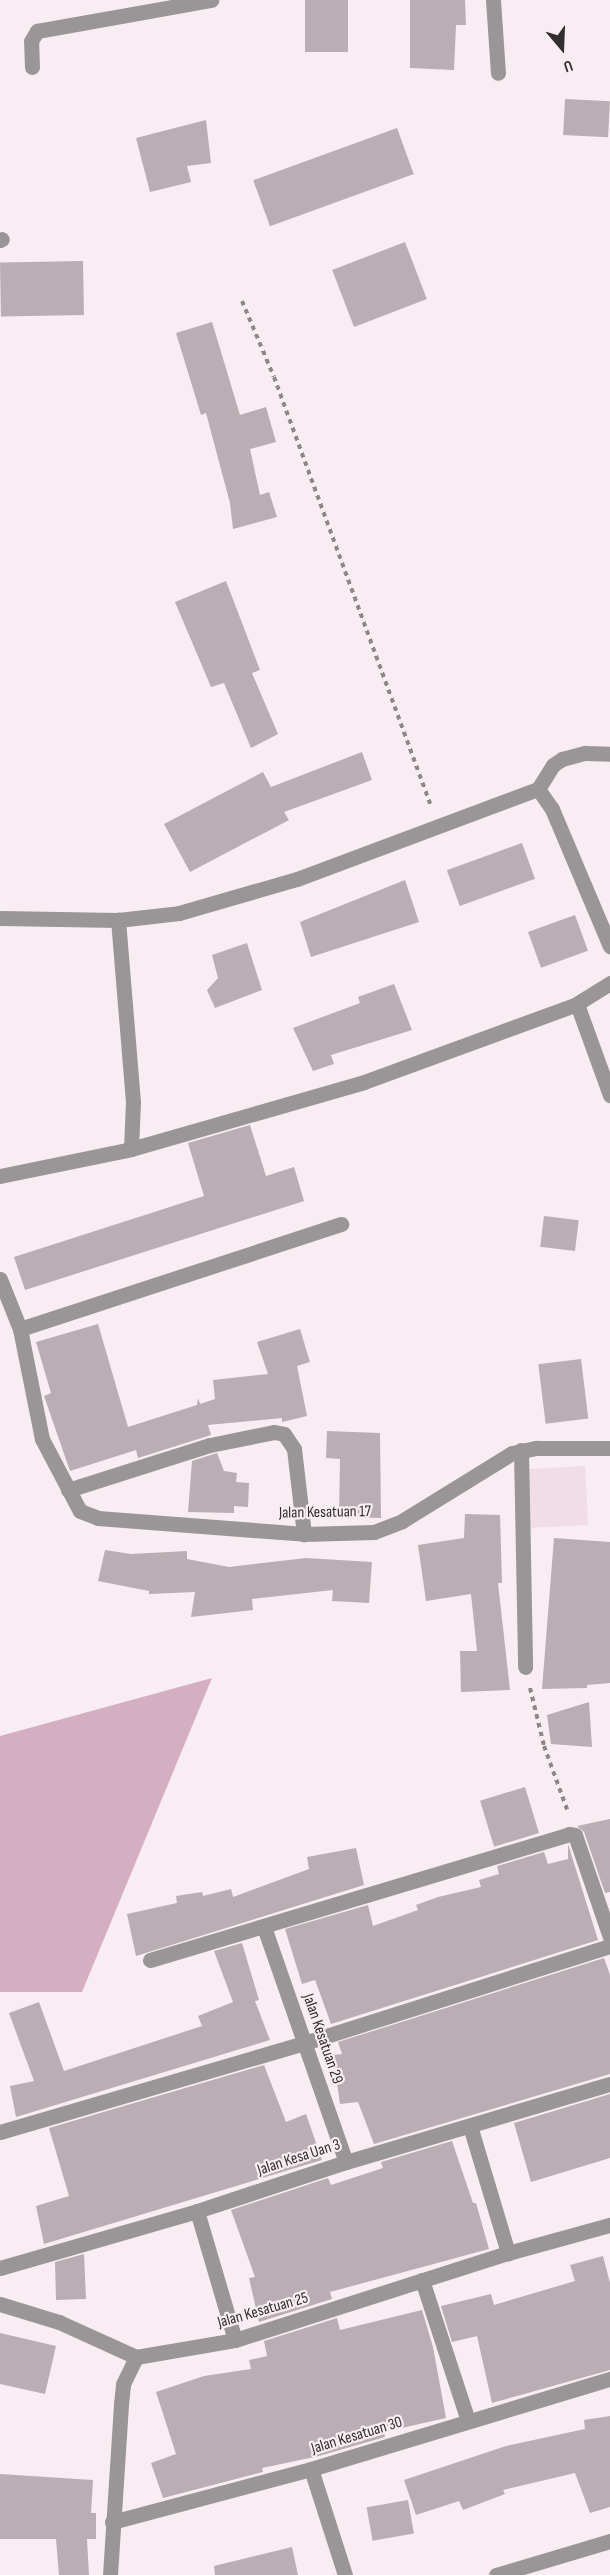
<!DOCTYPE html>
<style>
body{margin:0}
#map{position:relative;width:610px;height:2575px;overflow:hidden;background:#f8edf2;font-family:"Sofia Sans Condensed",sans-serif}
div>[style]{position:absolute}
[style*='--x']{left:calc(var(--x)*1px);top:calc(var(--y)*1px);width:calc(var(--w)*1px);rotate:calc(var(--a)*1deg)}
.built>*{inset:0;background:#f0dde6;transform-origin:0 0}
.water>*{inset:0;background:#d4afc2}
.building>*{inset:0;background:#b8aeb3;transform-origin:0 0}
.path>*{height:4px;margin-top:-2px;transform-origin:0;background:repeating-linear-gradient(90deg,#8e878a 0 4.5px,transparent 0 9px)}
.lane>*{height:15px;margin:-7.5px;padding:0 7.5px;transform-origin:7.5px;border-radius:7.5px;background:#9a9597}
.street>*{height:15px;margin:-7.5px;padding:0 7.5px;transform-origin:7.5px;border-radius:7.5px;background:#9a9597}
span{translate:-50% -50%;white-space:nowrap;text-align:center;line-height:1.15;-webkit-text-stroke:4.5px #f8edf2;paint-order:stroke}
.street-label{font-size:16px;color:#322e30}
.north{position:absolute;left:532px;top:18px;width:60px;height:60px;-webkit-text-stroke:4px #f8edf2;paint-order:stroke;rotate:161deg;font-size:16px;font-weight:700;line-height:24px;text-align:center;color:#322e30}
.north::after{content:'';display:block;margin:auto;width:21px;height:27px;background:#322e30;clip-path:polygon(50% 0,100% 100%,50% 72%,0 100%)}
</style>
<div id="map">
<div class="built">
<i style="left:585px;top:1466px;width:59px;height:60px;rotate:87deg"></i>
</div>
<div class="water">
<i style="clip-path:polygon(212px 1678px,82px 1992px,0 1992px,0 1736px)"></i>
</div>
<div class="building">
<i style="left:305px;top:0;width:43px;height:52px"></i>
<i style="clip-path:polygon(410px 0,465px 0,466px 25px,456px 25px,454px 70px,410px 68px)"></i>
<i style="left:565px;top:99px;width:45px;height:36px;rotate:3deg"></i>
<i style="clip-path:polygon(206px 120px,211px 163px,187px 166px,191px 182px,150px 192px,136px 138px)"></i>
<i style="left:397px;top:128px;width:49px;height:153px;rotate:70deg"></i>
<i style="left:405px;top:242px;width:61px;height:78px;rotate:69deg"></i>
<i style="left:83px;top:261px;width:54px;height:83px;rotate:89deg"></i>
<i style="clip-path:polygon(212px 322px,240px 415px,266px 407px,276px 442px,250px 449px,260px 495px,269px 492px,277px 517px,233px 529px,230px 503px,206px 413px,201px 415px,176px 333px)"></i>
<i style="clip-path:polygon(226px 581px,260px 670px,252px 673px,278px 734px,251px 748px,224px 683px,211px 687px,175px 602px)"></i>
<i style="clip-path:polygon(362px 752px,372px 780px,284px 812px,289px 820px,190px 872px,164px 824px,263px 772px,271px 787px)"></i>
<i style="left:522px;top:843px;width:38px;height:80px;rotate:70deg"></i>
<i style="clip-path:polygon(405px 880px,419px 922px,311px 957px,300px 922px)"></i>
<i style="left:575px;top:915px;width:38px;height:50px;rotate:70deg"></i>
<i style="clip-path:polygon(247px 943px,262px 990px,215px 1008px,207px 990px,218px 978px,212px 955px)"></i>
<i style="clip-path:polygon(394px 984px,412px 1030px,331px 1055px,334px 1064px,313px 1071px,293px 1028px,360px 1003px,358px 997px)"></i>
<i style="clip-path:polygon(250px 1125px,266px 1176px,294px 1167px,304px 1201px,25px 1290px,14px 1257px,204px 1196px,188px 1143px)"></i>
<i style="left:544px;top:1216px;width:35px;height:31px;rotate:7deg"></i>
<i style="clip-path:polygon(98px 1324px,128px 1427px,197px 1405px,198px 1398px,200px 1404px,215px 1399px,213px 1380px,268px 1374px,257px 1342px,300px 1329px,310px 1362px,297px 1366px,307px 1416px,282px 1422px,282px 1418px,208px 1425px,211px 1435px,138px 1458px,136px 1450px,70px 1471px,44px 1396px,51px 1393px,36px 1342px)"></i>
<i style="left:581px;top:1359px;width:60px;height:43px;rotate:83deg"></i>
<i style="clip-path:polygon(327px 1431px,380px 1433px,381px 1518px,339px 1517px,340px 1459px,326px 1458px)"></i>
<i style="clip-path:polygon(217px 1453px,224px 1471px,237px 1473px,236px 1482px,249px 1483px,248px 1507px,234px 1506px,234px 1513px,188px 1512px,192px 1461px)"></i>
<i style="clip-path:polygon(465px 1514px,500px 1515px,502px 1583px,498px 1583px,510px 1690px,461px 1692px,460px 1651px,477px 1651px,471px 1594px,426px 1601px,418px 1545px,464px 1538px)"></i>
<i style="clip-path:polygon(554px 1538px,610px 1542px,610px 1683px,587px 1685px,587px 1688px,542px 1689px)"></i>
<i style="clip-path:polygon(105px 1550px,131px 1554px,187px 1551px,187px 1559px,229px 1567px,306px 1558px,372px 1562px,369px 1603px,332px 1601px,333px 1590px,252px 1599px,253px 1610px,191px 1617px,195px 1592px,149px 1594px,149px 1591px,98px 1581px)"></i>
<i style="clip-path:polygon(589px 1702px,592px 1747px,551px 1744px,547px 1715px)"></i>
<i style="left:525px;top:1787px;width:48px;height:47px;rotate:73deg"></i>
<i style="clip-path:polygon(610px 1819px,610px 1892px,605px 1893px,584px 1832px,577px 1826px)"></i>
<i style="clip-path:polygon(568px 1844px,598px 1940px,331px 2024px,315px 1980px,302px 1984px,285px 1929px,368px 1905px,373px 1926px,418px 1910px,416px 1905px,438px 1897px,481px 1887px,479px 1880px,499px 1874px,497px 1866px,544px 1852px,548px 1864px,568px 1859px)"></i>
<i style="clip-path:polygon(356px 1848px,364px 1885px,136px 1956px,127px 1914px,177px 1903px,176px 1896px,202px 1892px,203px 1896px,231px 1889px,233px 1897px,309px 1869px,307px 1857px)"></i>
<i style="clip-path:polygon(242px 1943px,259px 2000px,255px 2001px,270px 2040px,16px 2117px,10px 2086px,34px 2081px,9px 2013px,39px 2002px,64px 2071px,202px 2026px,198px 2016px,233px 2002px,214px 1951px)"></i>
<i style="clip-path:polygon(604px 1958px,610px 1975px,610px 2074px,374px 2144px,358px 2102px,340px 2104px,333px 2055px,342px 2054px,338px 2042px)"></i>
<i style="clip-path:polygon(264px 2065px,286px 2122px,306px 2114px,322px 2160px,44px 2244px,36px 2206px,69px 2196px,49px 2128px)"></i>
<i style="clip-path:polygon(610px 2094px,610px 2158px,531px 2182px,514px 2123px)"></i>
<i style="clip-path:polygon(452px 2141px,473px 2203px,476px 2203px,489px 2249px,330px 2292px,332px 2299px,259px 2322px,249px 2278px,255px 2277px,231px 2210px,328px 2178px,331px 2185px,383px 2168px,381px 2162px)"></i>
<i style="clip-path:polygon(84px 2254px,86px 2299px,56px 2300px,55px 2262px)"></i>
<i style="clip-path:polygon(603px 2256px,610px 2283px,610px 2370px,492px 2403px,477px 2336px,452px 2342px,441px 2306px,491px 2294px,494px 2305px,575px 2281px,570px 2265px)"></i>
<i style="clip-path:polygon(422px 2310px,433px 2347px,446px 2418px,384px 2432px,385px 2437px,319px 2456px,262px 2468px,263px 2472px,163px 2498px,151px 2463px,176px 2454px,156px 2392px,204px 2376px,251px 2369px,249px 2360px,267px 2356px,264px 2341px,337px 2318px,340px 2330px)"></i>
<i style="clip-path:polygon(0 2333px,56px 2346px,45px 2394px,0 2384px)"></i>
<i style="clip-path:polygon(610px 2416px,610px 2507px,590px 2513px,575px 2473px,503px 2490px,505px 2494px,463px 2510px,459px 2501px,416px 2515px,404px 2480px,506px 2446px,585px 2429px,584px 2420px)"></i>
<i style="clip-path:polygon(0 2474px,93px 2480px,91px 2513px,96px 2513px,96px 2539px,87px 2539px,89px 2575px,59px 2575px,56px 2539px,0 2539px)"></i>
<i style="left:408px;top:2500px;width:34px;height:42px;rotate:80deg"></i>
<i style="clip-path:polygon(292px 2547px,298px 2575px,215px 2575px,214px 2566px)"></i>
</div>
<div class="path">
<i style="--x:242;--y:301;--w:82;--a:67.2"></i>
<i style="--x:274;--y:377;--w:458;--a:69.9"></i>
<i style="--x:530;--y:1688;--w:60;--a:76.4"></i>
<i style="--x:544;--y:1746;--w:70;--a:70"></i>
</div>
<div class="lane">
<i style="--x:538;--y:789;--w:28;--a:-58"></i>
<i style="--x:553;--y:765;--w:11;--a:-34"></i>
<i style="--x:562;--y:759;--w:24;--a:-15"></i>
<i style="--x:585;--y:753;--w:25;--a:2"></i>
</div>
<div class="street">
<i style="--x:493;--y:0;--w:73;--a:86.1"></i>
<i style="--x:32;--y:67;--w:26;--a:-92"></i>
<i style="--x:31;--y:41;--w:12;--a:-59"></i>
<i style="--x:37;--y:31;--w:177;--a:-10.1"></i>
<i style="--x:0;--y:240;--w:2;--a:-27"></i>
<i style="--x:0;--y:918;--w:118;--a:1"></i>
<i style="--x:118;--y:920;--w:61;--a:-6.5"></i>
<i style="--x:179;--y:913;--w:123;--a:-16.1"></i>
<i style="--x:297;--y:879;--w:257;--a:-20.5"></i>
<i style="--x:538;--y:789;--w:24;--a:55"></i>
<i style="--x:552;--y:809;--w:149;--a:67.1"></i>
<i style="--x:610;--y:983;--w:39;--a:148"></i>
<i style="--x:577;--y:1004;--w:97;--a:70.1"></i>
<i style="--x:131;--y:1149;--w:242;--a:-16"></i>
<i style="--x:364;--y:1082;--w:227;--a:-20.1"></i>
<i style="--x:0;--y:1176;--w:134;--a:-11.6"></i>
<i style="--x:131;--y:1149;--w:47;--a:-87.6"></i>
<i style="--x:133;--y:1102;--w:183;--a:-94.7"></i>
<i style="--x:0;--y:1279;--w:54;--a:68.2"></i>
<i style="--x:20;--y:1329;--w:112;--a:78.7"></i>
<i style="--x:42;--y:1439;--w:81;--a:62.2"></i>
<i style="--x:80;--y:1511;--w:19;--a:21"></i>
<i style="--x:98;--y:1518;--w:207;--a:4.4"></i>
<i style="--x:304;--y:1534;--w:70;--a:-1.6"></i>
<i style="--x:374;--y:1532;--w:30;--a:-21"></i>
<i style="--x:402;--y:1521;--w:129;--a:-31.7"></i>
<i style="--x:512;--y:1453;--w:25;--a:-12"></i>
<i style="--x:536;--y:1448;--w:74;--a:0"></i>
<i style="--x:20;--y:1329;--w:338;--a:-18.1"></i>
<i style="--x:521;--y:1450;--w:217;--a:88.9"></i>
<i style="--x:68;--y:1490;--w:149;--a:-17.6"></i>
<i style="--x:210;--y:1445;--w:65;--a:-11.5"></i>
<i style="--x:274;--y:1432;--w:10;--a:11"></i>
<i style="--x:284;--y:1434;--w:18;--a:56"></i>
<i style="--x:294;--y:1449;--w:86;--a:83.3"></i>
<i style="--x:264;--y:1927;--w:249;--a:70.8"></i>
<i style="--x:150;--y:1960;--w:438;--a:-16.7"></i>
<i style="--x:569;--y:1834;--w:6;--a:9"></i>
<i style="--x:575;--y:1835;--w:108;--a:71.1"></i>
<i style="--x:470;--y:2126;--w:133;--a:73.3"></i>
<i style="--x:0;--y:2132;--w:317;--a:-16.3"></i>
<i style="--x:304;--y:2043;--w:321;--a:-17.6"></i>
<i style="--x:197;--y:2211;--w:134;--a:73.6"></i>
<i style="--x:0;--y:2268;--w:205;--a:-16.1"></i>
<i style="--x:197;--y:2211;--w:157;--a:-18.2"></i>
<i style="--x:346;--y:2162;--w:275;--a:-16.5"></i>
<i style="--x:422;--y:2280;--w:148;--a:71.9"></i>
<i style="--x:0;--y:2304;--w:62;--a:17"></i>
<i style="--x:59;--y:2322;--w:85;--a:24.4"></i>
<i style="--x:311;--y:2469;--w:111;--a:72.2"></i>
<i style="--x:112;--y:2522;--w:206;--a:-14.9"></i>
<i style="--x:311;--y:2469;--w:312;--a:-16.8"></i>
<i style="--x:110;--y:2575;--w:171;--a:-86.3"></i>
<i style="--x:121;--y:2404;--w:20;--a:-84"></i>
<i style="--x:123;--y:2384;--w:30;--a:-64"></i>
<i style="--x:136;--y:2357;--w:100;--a:-9.7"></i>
<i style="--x:235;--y:2340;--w:287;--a:-17.7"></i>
<i style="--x:508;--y:2253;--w:106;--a:-15.4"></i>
<i style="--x:496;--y:2575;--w:119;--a:-16.6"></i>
</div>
<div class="street-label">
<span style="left:325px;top:1513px;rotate:-1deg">Jalan Kesatuan 17</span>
<span style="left:322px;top:2039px;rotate:71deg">Jalan Kesatuan 29</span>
<span style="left:299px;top:2158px;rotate:-18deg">Jalan Kesa Uan 3</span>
<span style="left:263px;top:2311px;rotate:-16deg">Jalan Kesatuan 25</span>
<span style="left:357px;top:2436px;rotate:-17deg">Jalan Kesatuan 30</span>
</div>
<div class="north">U</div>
</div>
